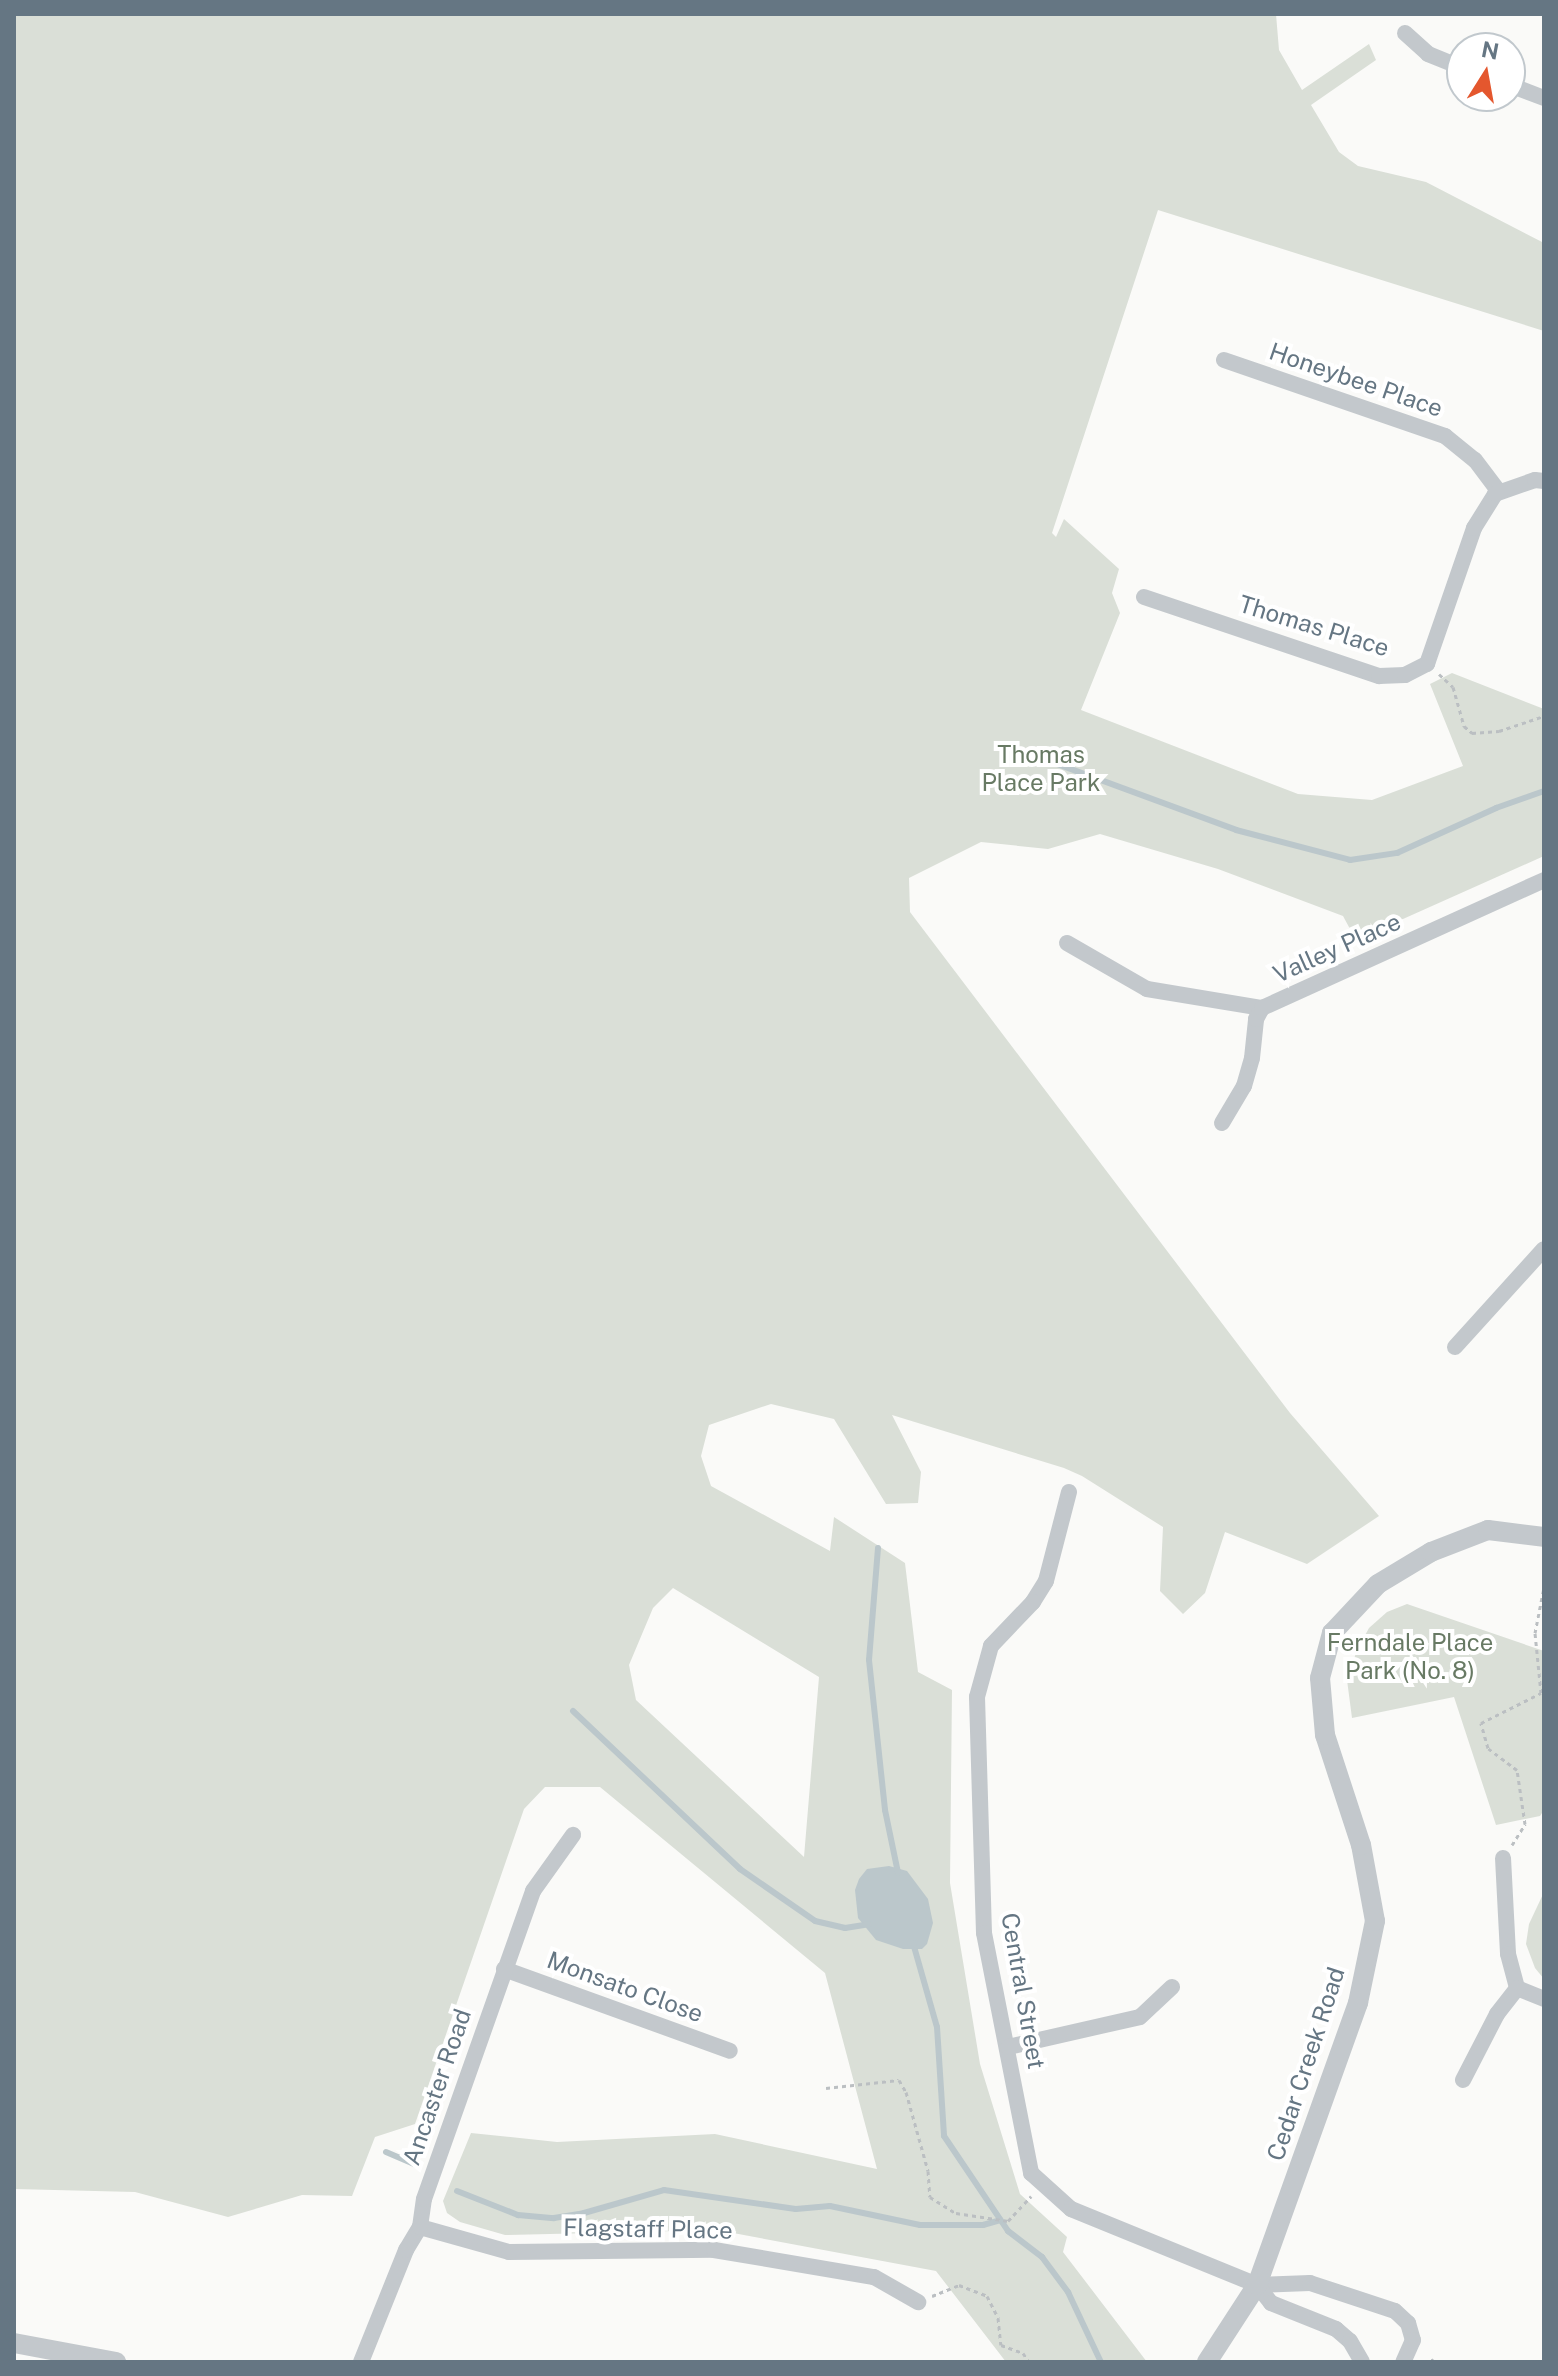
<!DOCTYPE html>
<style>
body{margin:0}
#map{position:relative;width:1558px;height:2376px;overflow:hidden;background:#fafaf8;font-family:"Public Sans",sans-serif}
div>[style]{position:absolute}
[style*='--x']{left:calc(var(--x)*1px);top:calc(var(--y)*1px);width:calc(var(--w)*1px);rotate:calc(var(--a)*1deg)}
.green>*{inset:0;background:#dadfd7}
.water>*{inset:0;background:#bbc7cb}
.stream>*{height:6px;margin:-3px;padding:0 3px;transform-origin:3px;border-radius:3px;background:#bbc7cb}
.path>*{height:3px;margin-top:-1.5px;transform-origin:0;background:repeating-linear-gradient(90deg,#bbbfc2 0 4px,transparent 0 8px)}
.minor>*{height:16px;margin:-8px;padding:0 8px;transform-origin:8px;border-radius:8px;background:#c3c8cc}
.tertiary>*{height:20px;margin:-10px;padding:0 10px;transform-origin:10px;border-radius:10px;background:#c3c8cc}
span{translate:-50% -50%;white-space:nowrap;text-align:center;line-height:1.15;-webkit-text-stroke:8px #fff;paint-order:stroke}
.street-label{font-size:24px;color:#657683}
.park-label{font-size:24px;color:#687a64}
.frame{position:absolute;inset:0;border:16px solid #657683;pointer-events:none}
.north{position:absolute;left:1446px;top:32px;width:80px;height:80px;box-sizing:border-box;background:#fff;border:2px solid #c1c8cd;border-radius:50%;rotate:11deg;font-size:22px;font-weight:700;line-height:32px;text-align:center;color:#657683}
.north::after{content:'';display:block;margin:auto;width:28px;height:36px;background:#e4572e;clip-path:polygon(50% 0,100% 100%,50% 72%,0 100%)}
</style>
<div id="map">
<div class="green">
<i style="clip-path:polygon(evenodd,14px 14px,1276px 14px,1279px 50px,1302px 90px,1369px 44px,1376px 60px,1311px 105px,1339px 152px,1358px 166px,1426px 182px,1544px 243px,1544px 331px,1158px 210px,1052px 533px,1056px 537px,1064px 519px,1119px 569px,1112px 593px,1120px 613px,1081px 710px,1298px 794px,1372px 800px,1463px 766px,1430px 684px,1452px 673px,1544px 709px,1544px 856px,1356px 940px,1343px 916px,1218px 869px,1100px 834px,1048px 849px,981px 842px,909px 878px,910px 912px,1290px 1413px,1379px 1516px,1307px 1564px,1225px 1532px,1205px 1593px,1183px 1614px,1160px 1591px,1163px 1527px,1082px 1476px,1064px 1468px,892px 1415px,921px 1472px,918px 1503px,886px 1504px,834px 1419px,771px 1404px,709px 1425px,701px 1456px,711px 1486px,830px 1551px,834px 1517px,905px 1563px,918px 1672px,952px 1690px,950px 1883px,980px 2064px,1020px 2194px,1067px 2237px,1063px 2252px,1147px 2362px,1006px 2362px,936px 2271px,717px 2230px,505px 2235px,460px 2222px,447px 2213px,443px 2201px,471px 2133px,557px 2142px,715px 2134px,877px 2169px,825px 1973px,600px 1787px,545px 1787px,524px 1809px,415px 2124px,375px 2137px,352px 2196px,302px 2195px,228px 2217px,135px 2192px,14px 2189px,14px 14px,673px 1588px,819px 1677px,804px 1857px,636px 1700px,629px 1665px,653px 1608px,673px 1588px)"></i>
<i style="clip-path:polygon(1407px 1604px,1544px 1651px,1544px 1810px,1540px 1816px,1496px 1825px,1454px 1697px,1352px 1718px,1347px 1680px,1357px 1650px,1369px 1628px,1387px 1612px)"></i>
<i style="clip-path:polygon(1544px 1892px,1544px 1979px,1535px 1968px,1526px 1944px,1529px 1924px)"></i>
</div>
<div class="water">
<i style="clip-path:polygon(889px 1866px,907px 1871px,928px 1899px,933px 1923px,927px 1944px,922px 1949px,903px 1949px,876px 1940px,858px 1918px,855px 1890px,859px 1879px,867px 1869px)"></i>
</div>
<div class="stream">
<i style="--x:1011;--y:747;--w:240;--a:20.2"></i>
<i style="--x:1236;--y:830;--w:118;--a:14.7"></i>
<i style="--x:1350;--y:860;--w:48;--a:-8.5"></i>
<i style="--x:1397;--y:853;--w:109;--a:-24.4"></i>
<i style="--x:1496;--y:808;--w:51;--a:-19.5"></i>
<i style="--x:878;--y:1548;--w:112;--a:94.6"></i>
<i style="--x:869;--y:1660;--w:151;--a:83.9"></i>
<i style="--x:885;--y:1810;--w:64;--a:78.3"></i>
<i style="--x:573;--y:1711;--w:230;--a:43.4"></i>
<i style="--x:740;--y:1869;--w:91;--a:34.7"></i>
<i style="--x:815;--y:1921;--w:31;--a:13"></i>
<i style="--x:845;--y:1928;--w:24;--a:-9"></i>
<i style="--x:913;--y:1943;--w:87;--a:74.1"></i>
<i style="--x:937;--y:2027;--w:109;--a:86.3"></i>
<i style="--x:944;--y:2136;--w:115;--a:56"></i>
<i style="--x:1008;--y:2231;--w:43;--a:37.4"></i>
<i style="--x:1042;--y:2257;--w:44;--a:53.4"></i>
<i style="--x:1068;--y:2292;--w:77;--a:64.8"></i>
<i style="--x:386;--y:2152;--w:33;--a:23"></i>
<i style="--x:457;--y:2191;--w:66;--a:21.5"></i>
<i style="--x:518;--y:2215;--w:36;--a:5"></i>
<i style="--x:554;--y:2218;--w:30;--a:-9"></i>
<i style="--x:584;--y:2213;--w:83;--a:-16"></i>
<i style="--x:664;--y:2190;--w:133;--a:8.2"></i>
<i style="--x:796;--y:2209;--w:34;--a:-5"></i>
<i style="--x:830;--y:2206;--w:92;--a:11.9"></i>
<i style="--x:920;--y:2225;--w:63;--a:0"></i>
<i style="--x:983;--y:2225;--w:18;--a:-16"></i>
</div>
<div class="path">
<i style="--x:1439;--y:674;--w:19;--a:43"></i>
<i style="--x:1453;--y:687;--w:41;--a:74.2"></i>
<i style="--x:1464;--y:726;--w:11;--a:41"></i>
<i style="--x:1472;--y:733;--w:27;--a:-4"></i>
<i style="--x:1499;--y:731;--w:47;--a:-18.4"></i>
<i style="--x:1512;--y:1845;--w:25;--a:-58"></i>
<i style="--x:1525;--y:1824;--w:55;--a:-98.4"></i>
<i style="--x:1517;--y:1770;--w:36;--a:-143"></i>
<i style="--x:1488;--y:1748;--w:26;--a:-106"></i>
<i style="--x:1481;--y:1723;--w:67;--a:-26.6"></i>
<i style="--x:1541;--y:1693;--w:60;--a:-95.7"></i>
<i style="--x:1535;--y:1633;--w:47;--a:-78.9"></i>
<i style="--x:826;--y:2088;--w:73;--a:-6.3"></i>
<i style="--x:899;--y:2080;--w:14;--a:60"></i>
<i style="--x:906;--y:2092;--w:82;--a:74.4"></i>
<i style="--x:928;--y:2171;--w:26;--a:86"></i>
<i style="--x:930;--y:2197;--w:31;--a:32"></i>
<i style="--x:956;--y:2213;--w:53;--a:8.7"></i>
<i style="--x:1008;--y:2221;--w:34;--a:-47"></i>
<i style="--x:932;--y:2296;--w:29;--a:-22"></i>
<i style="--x:959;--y:2285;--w:30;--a:21"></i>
<i style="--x:987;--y:2296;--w:25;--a:63"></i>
<i style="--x:998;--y:2318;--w:27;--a:84"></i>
<i style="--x:1001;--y:2345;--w:23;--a:20"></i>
<i style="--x:1023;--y:2353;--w:11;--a:56"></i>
<i style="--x:1431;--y:2359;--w:5;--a:37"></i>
</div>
<div class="minor">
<i style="--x:1405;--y:33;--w:31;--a:42"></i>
<i style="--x:1428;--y:54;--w:37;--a:22"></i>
<i style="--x:1510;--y:85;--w:36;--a:21"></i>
<i style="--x:1224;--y:360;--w:234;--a:19"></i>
<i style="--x:1445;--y:436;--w:38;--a:39"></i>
<i style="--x:1475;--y:460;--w:38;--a:53"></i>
<i style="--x:1144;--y:597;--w:248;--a:18.6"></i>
<i style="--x:1379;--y:676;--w:26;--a:-2"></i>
<i style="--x:1405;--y:675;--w:25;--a:-27"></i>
<i style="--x:1427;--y:664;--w:144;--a:-70.9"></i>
<i style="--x:1474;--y:528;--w:40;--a:-58"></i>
<i style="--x:1495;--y:494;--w:42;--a:-19.3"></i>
<i style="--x:1535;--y:480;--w:9;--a:6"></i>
<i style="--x:1067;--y:943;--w:92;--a:29.9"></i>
<i style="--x:1147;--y:989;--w:117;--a:9.4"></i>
<i style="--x:1222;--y:1123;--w:43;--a:-59.3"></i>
<i style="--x:1244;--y:1086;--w:29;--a:-74"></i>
<i style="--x:1252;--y:1058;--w:39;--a:-84"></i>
<i style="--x:1256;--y:1019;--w:13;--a:-61"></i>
<i style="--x:1262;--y:1008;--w:310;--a:-24.4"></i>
<i style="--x:1455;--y:1347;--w:132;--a:-47.8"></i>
<i style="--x:1069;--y:1492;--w:92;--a:104.5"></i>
<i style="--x:1046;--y:1581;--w:25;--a:122"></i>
<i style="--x:1033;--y:1602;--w:61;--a:133.7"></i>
<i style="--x:991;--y:1646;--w:53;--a:105.4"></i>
<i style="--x:977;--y:1697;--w:236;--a:88.3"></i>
<i style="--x:984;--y:1933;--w:245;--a:78.9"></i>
<i style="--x:1031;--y:2173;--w:54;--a:42"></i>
<i style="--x:1071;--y:2209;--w:201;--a:22.2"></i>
<i style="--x:1257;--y:2285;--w:53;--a:-2.2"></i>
<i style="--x:1310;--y:2283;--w:89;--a:18.2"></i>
<i style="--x:1395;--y:2311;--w:18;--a:43"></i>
<i style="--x:1408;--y:2323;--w:18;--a:74"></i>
<i style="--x:1413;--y:2340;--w:24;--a:114"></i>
<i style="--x:1503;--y:1858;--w:96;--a:87"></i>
<i style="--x:1508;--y:1954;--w:35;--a:75"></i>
<i style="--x:1517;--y:1988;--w:29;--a:22"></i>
<i style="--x:504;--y:1969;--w:240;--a:19.9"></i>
<i style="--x:1008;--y:2047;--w:135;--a:-12.8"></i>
<i style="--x:1140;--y:2017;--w:44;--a:-43.2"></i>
<i style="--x:1463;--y:2080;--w:74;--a:-62.7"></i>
<i style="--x:1497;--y:2014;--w:33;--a:-52"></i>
<i style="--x:420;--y:2227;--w:92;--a:15.7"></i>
<i style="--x:509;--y:2252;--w:205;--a:-0.6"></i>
<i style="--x:714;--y:2250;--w:162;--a:9.6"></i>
<i style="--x:874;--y:2277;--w:51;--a:29.6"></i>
<i style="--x:1257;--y:2285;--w:23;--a:52"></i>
<i style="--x:1271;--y:2303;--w:70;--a:21.8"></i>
<i style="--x:1336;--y:2329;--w:18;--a:41"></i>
<i style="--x:1350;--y:2341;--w:24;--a:60"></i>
<i style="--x:361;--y:2362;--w:121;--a:-68.1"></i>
<i style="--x:406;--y:2250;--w:27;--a:-59"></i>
<i style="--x:420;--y:2227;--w:28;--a:-82"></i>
<i style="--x:424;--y:2199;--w:327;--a:-70.5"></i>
<i style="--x:533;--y:1891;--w:69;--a:-54.5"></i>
</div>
<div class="tertiary">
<i style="--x:14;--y:2343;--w:104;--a:10.6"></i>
<i style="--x:1207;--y:2362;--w:92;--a:-57"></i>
<i style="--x:1257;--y:2285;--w:300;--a:-70.3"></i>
<i style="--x:1358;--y:2003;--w:84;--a:-78.3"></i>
<i style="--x:1375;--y:1921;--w:77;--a:-100.4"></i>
<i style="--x:1361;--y:1845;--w:116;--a:-108.1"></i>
<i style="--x:1325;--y:1735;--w:57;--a:-95"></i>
<i style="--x:1320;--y:1678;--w:47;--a:-75.1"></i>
<i style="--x:1332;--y:1633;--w:67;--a:-46.8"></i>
<i style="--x:1378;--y:1584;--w:62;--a:-31.1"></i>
<i style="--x:1431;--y:1552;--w:61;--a:-21.1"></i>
<i style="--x:1488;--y:1530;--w:56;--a:7.1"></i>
</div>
<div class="street-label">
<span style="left:1356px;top:380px;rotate:19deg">Honeybee Place</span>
<span style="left:1314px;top:626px;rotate:17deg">Thomas Place</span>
<span style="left:1337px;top:948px;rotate:-24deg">Valley Place</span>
<span style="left:625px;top:1987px;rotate:20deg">Monsato Close</span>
<span style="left:1023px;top:1991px;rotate:80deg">Central Street</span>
<span style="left:1306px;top:2064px;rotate:-72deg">Cedar Creek Road</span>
<span style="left:437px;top:2087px;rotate:-71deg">Ancaster Road</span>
<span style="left:648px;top:2229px;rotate:1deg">Flagstaff Place</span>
</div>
<div class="park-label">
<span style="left:1041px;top:769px">Thomas<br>Place Park</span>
<span style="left:1410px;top:1657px">Ferndale Place<br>Park (No. 8)</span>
</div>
<div class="frame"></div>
<div class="north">N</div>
</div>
